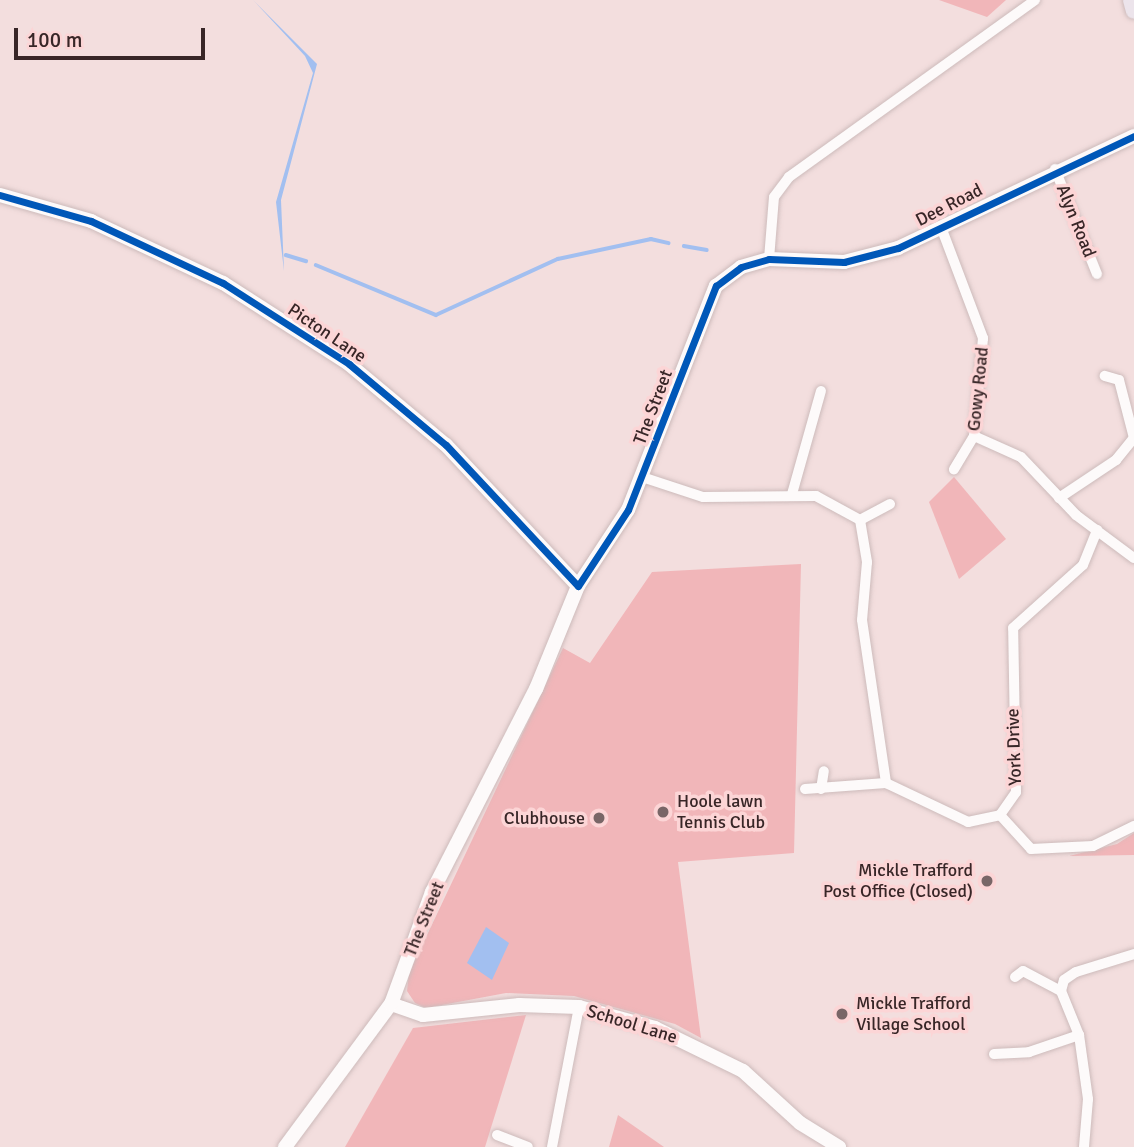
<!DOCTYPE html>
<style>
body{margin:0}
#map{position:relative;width:1134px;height:1147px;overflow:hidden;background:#f3dede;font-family:Signika,sans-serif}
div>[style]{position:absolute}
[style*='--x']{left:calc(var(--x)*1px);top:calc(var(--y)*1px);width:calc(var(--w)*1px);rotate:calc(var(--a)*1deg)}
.green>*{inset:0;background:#f1b6b9}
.water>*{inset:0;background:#a2bff0}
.stream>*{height:3.5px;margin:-1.75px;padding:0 1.75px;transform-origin:1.75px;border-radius:1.75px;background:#a2bff0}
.roads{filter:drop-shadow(0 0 2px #cdbbbb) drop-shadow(0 0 2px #cdbbbb)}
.street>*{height:10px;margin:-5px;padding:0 5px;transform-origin:5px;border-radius:5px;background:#fdfafa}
.secondary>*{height:14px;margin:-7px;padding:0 7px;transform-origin:7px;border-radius:7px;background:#fdfafa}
.primary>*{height:16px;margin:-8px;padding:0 8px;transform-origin:8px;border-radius:8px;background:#ece4eb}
.cycleway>*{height:7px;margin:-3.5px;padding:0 3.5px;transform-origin:3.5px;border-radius:3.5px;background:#0057b8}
.dots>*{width:19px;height:19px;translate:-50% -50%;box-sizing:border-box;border:4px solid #fcd5d6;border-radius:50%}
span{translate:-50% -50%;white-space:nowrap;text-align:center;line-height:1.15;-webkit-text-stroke:7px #fcd5d6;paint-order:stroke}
.street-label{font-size:18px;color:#382627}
.poi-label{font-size:18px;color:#382627}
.left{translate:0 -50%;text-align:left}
.right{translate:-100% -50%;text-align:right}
.scale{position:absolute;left:14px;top:28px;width:191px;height:32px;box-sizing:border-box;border:4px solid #382627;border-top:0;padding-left:9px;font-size:21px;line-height:24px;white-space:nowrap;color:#382627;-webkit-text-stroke:5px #fcd5d6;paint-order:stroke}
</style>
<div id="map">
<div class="green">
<i style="clip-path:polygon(939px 0,1006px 0,987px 17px)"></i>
<i style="clip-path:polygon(954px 477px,1006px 539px,959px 579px,929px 502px)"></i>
<i style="clip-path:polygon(801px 564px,794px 853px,678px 862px,701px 1038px,675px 1024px,574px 996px,506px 993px,426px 1008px,415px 1003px,407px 991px,409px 973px,563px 648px,590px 663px,652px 572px)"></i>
<i style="clip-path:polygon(1134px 833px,1134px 855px,1069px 856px,1117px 844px)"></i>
<i style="clip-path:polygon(526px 1015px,485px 1147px,345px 1147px,413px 1028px)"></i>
<i style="clip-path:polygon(618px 1115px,664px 1147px,609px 1147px)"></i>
</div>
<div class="water">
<i style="clip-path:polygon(253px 0,317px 64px,281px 200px,284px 271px,276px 202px,313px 73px,305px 56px)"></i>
<i style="clip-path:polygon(486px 927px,509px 943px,492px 980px,467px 963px)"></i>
</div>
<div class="stream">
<i style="--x:684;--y:246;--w:23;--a:10"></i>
<i style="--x:286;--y:255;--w:21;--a:17"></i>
<i style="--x:316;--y:265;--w:130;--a:22.6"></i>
<i style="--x:436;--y:315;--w:134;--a:-24.7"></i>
<i style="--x:558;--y:259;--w:95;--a:-12.1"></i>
<i style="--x:651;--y:239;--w:18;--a:13"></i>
</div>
<div class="roads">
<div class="street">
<i style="--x:1055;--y:169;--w:113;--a:68.2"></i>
<i style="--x:941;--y:227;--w:119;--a:69.3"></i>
<i style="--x:983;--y:338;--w:98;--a:95.2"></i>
<i style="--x:974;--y:436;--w:39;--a:121"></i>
<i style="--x:769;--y:259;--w:62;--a:-85.4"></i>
<i style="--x:774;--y:197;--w:25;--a:-53"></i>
<i style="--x:789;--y:177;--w:303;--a:-35.7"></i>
<i style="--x:974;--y:436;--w:51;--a:24.1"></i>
<i style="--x:1021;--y:457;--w:80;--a:46.5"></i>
<i style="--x:1076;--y:515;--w:72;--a:36.6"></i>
<i style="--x:642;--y:477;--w:64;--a:18.2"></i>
<i style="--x:703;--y:497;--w:113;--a:-0.5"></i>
<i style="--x:816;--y:496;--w:50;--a:28.6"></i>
<i style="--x:860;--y:520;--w:43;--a:80.5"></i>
<i style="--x:867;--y:562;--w:58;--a:94.9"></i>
<i style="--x:862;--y:620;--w:165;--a:81.6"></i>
<i style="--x:886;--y:783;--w:91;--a:25.4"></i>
<i style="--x:968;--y:822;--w:33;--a:-12"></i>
<i style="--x:1000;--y:815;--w:28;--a:-55"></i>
<i style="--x:1016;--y:792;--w:164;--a:-91"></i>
<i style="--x:1013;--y:628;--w:94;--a:-42"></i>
<i style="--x:1083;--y:565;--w:38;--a:-68"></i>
<i style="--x:792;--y:494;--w:107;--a:-74.3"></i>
<i style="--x:1059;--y:498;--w:69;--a:-33.7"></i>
<i style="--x:1116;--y:460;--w:28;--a:-51"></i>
<i style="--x:1134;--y:438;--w:60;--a:-104.5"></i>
<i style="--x:1119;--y:380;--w:15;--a:-164"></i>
<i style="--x:860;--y:520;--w:34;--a:-28"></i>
<i style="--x:805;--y:789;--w:81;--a:-4.2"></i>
<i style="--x:821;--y:789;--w:18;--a:-81"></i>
<i style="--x:1000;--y:815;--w:46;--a:47.6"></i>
<i style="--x:1031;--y:849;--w:62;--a:-2.8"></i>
<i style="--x:1093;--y:846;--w:46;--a:-26"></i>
<i style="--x:1015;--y:977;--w:10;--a:-37"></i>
<i style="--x:1023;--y:971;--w:43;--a:27.8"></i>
<i style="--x:1061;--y:991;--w:48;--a:67.8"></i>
<i style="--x:1079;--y:1035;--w:65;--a:82"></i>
<i style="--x:1088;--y:1099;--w:48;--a:94.8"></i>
<i style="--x:1061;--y:991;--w:11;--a:-75"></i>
<i style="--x:1064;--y:980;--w:14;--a:-34"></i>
<i style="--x:1076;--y:972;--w:61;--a:-17.2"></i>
<i style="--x:994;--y:1054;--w:35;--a:-3"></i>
<i style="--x:1029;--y:1052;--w:53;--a:-18.8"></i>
<i style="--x:497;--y:1135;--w:33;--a:21"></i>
<i style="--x:552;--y:1147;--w:143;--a:-79.1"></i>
</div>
<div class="secondary">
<i style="--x:0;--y:195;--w:95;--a:15.9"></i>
<i style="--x:91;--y:221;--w:146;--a:25.2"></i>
<i style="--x:223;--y:283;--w:150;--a:32.7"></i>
<i style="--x:349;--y:364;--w:126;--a:39.9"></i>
<i style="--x:446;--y:445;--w:193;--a:46.9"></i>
<i style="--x:391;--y:1004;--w:34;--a:19"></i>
<i style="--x:423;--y:1015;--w:97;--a:-5.9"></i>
<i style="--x:519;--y:1005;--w:60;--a:1.9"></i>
<i style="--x:579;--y:1007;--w:79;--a:15.4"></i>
<i style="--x:655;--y:1028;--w:98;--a:26"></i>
<i style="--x:743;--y:1071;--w:77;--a:42.4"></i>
<i style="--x:800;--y:1123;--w:46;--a:31.6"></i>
<i style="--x:285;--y:1147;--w:178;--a:-53.5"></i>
<i style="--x:391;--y:1004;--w:119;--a:-69.9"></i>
<i style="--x:432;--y:892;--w:228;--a:-62.9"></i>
<i style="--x:536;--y:689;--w:111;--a:-67.8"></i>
<i style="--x:578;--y:586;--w:91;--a:-56.7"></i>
<i style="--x:628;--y:510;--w:241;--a:-68.6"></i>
<i style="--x:716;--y:286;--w:31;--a:-37"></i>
<i style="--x:741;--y:267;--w:29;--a:-16"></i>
<i style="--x:769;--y:259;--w:75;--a:2.3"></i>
<i style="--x:844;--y:262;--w:56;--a:-14.5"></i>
<i style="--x:898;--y:248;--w:261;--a:-25.4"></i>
</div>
<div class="primary">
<i style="--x:1131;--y:0;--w:11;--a:75"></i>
</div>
</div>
<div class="cycleway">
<i style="--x:0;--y:195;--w:95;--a:15.9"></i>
<i style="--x:91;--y:221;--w:146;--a:25.2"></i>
<i style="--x:223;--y:283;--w:150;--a:32.7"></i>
<i style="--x:349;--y:364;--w:126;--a:39.9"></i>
<i style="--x:446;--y:445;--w:193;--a:46.9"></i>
<i style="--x:578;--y:586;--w:91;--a:-56.7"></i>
<i style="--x:628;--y:510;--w:241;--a:-68.6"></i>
<i style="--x:716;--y:286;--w:31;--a:-37"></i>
<i style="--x:741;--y:267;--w:29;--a:-16"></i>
<i style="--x:769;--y:259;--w:75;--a:2.3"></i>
<i style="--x:844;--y:262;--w:56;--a:-14.5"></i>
<i style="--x:898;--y:248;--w:261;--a:-25.4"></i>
</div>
<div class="dots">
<i style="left:663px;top:812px;background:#796667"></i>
<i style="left:599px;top:818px;background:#796667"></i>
<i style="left:987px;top:881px;background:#796667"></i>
<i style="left:842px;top:1014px;background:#796667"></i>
</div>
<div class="street-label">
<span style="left:949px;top:205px;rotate:-27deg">Dee Road</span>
<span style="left:1076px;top:221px;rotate:68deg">Alyn Road</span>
<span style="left:327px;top:333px;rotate:34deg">Picton Lane</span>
<span style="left:978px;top:389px;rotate:-84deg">Gowy Road</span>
<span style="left:653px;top:407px;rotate:-69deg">The Street</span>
<span style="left:1014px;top:747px;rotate:-92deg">York Drive</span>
<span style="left:424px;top:919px;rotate:-68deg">The Street</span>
<span style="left:632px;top:1024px;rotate:17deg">School Lane</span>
</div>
<div class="poi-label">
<span class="left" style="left:677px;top:812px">Hoole lawn<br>Tennis Club</span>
<span class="right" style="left:585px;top:818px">Clubhouse</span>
<span class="right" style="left:973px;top:881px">Mickle Trafford<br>Post Office (Closed)</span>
<span class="left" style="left:856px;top:1014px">Mickle Trafford<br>Village School</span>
</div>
<div class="scale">100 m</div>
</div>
